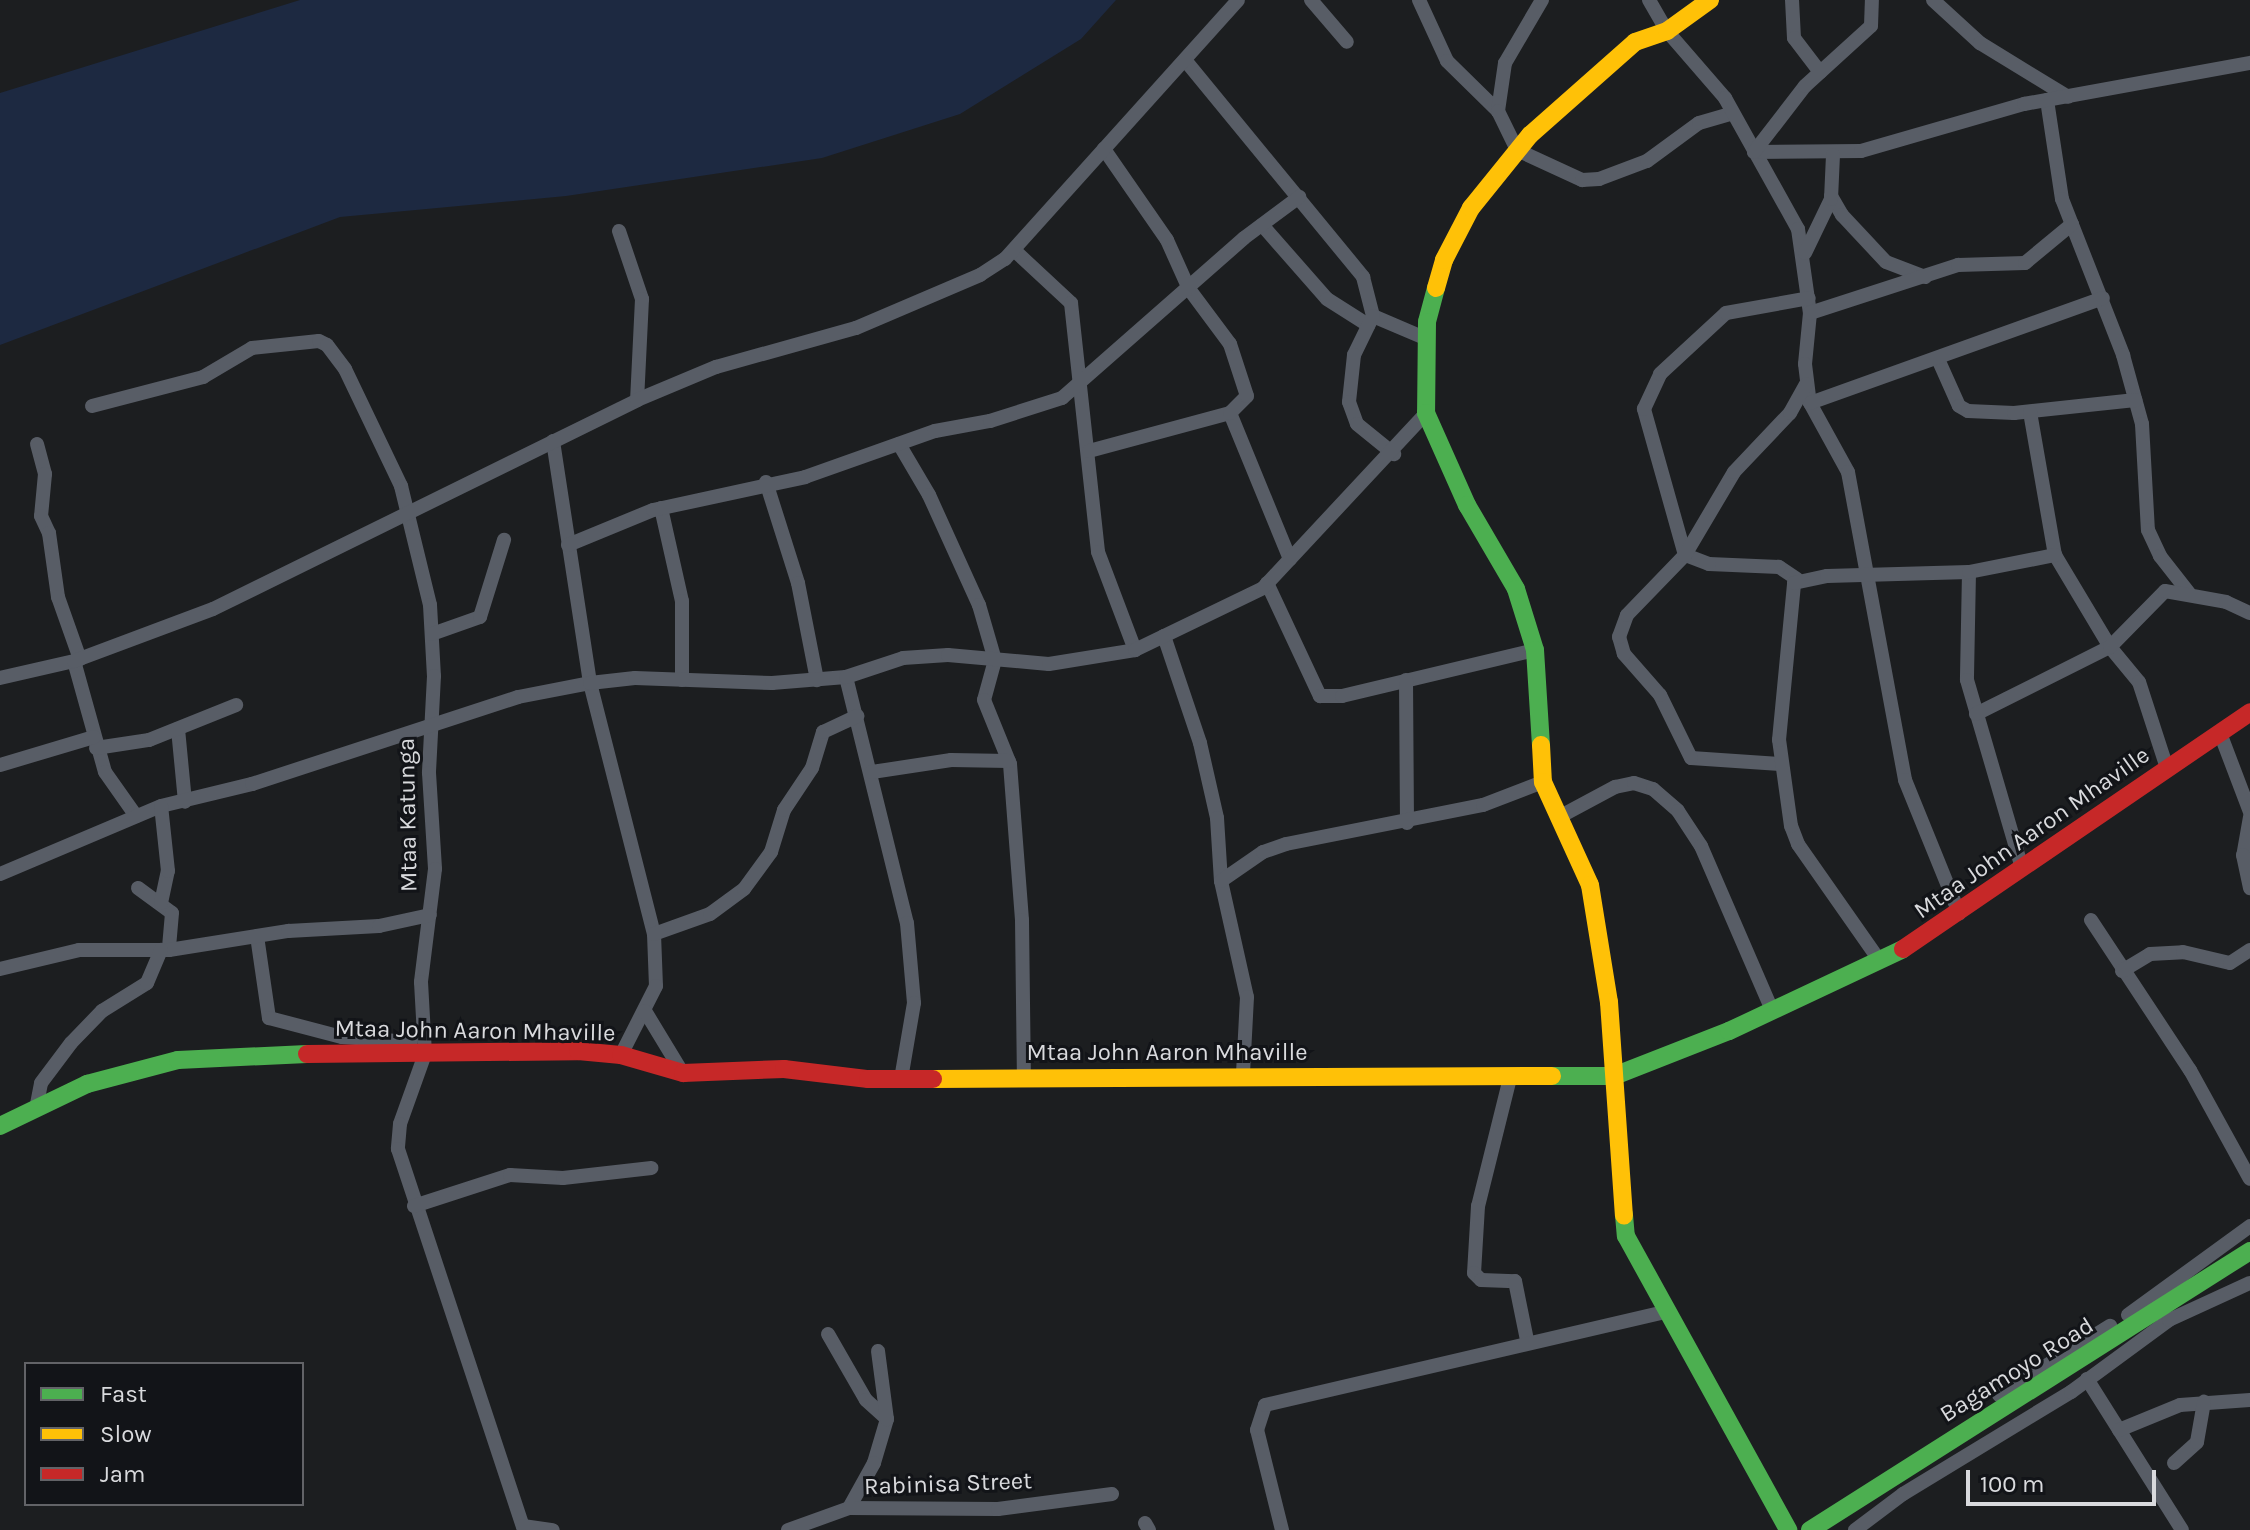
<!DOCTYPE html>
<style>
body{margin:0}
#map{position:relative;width:2250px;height:1530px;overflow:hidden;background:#1c1e20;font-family:Karla,sans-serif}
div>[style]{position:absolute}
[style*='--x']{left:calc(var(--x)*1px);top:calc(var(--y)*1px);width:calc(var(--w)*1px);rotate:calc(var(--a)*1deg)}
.green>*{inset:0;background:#1d2941}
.street>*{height:14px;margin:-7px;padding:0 7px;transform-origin:7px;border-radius:7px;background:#585d66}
.fast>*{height:18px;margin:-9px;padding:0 9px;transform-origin:9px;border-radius:9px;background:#4caf50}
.slow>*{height:18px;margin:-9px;padding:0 9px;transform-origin:9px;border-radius:9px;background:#ffc107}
.jam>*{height:18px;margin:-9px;padding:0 9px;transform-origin:9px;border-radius:9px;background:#c62828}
span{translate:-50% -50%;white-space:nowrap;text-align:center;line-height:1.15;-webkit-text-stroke:6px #121418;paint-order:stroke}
.street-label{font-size:24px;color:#d9dadd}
.legend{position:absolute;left:24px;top:1362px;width:280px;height:144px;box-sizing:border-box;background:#121418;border:2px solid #626367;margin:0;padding:10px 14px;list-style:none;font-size:24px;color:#d9dadd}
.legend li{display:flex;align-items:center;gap:16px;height:40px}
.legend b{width:40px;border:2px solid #626367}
.scale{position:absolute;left:1966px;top:1470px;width:190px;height:36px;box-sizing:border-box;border:4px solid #d9dadd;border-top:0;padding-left:10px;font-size:24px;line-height:28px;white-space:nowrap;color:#d9dadd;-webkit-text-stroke:6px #121418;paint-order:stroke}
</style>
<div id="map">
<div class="green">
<i style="clip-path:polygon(300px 0,1116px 0,1081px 39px,960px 114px,822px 158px,566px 196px,340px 217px,0 345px,0 93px)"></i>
</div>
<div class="street">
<i style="--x:1311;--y:0;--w:55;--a:49.4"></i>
<i style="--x:1419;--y:0;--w:67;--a:65.3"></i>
<i style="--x:1447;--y:61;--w:71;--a:44.4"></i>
<i style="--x:1542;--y:0;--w:73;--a:120.4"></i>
<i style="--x:1505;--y:63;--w:49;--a:98.3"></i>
<i style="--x:1498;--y:111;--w:43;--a:64"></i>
<i style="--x:1517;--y:150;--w:72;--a:24.8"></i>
<i style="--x:1582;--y:180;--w:17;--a:-3"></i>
<i style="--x:1599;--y:179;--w:51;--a:-20.6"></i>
<i style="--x:1647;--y:161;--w:64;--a:-36.2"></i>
<i style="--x:1699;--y:123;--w:35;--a:-16"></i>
<i style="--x:1649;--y:0;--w:36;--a:60"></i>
<i style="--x:1667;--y:31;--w:89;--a:49.1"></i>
<i style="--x:1725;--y:98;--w:150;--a:60.9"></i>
<i style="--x:1798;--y:229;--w:85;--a:81.9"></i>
<i style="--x:1810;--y:313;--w:51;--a:95.6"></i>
<i style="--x:1805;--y:364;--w:39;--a:83"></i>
<i style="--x:1810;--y:403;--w:79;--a:61.2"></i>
<i style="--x:1848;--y:472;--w:313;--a:79.5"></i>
<i style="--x:1905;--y:780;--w:144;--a:67.9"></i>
<i style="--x:1792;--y:0;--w:38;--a:87"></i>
<i style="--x:1794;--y:38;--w:43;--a:52.6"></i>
<i style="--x:1933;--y:0;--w:64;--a:42.5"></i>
<i style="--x:1980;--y:43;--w:103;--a:31.5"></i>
<i style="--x:1185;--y:60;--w:281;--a:50.6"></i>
<i style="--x:1363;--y:277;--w:40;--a:75.6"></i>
<i style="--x:1373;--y:316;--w:59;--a:23.1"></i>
<i style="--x:2047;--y:100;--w:100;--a:81.4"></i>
<i style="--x:2062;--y:199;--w:168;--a:68.6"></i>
<i style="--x:2123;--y:355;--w:72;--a:74.6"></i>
<i style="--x:2142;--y:424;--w:106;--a:86.8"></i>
<i style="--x:2148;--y:530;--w:29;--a:65"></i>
<i style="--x:2160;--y:556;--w:47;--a:51.9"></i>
<i style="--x:1754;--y:152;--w:107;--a:-0.5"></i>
<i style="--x:1861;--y:151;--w:170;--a:-16.1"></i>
<i style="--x:2024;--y:104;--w:230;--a:-10.3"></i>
<i style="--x:1754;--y:152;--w:83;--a:-52.3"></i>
<i style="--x:1805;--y:86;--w:89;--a:-42.3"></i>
<i style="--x:1871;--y:26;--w:26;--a:-88"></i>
<i style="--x:1831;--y:196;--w:22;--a:60"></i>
<i style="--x:1842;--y:215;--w:64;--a:46.9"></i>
<i style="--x:1886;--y:262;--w:42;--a:21"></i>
<i style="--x:1262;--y:225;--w:98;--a:48.7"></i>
<i style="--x:1327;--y:299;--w:49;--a:32.4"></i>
<i style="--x:619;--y:231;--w:72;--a:71.3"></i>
<i style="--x:642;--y:299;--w:101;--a:92.8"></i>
<i style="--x:1014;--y:250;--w:78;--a:42.9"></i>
<i style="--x:1071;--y:303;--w:250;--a:83.8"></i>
<i style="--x:1098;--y:552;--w:105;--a:69.3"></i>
<i style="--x:1805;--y:253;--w:60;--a:-64.3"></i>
<i style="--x:1831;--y:199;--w:44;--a:-87.4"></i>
<i style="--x:1810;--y:313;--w:156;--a:-18"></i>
<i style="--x:1958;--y:265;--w:67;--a:-1.7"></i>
<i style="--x:2025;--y:263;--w:61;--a:-39.7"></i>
<i style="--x:1373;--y:316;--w:43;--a:116"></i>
<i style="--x:1354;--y:355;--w:47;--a:96.1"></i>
<i style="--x:1349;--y:402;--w:23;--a:70"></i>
<i style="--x:1357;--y:424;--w:48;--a:39"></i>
<i style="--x:1938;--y:359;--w:51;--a:65.9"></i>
<i style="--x:1959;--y:406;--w:10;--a:29"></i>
<i style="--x:1968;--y:411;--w:46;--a:2.5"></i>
<i style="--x:2014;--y:413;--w:122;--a:-6.1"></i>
<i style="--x:1810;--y:403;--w:311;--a:-19.7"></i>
<i style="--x:92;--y:406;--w:115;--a:-14.6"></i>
<i style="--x:203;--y:377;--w:57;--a:-30.6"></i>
<i style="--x:252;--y:348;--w:67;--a:-6"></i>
<i style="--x:319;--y:341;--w:9;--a:27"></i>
<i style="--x:327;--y:345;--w:30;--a:53"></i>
<i style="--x:345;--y:369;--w:130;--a:64.4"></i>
<i style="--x:401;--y:486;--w:122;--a:76.3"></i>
<i style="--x:430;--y:605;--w:71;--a:86.8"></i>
<i style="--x:434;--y:676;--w:97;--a:93"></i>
<i style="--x:429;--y:773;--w:96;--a:86.4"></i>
<i style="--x:435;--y:869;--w:114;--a:97.1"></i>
<i style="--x:421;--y:982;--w:72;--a:86.8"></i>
<i style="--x:425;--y:1054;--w:74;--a:109.7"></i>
<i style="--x:400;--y:1124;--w:25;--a:95"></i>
<i style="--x:398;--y:1149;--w:401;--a:71.7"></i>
<i style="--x:2030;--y:412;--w:145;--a:80.1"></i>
<i style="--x:2055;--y:555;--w:107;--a:59.1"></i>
<i style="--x:2110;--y:647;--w:45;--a:50.4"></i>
<i style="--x:2139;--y:682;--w:90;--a:72"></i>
<i style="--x:1230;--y:413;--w:158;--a:67.7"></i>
<i style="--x:553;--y:441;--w:245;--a:81.3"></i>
<i style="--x:590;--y:683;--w:259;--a:75.7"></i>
<i style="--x:654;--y:934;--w:52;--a:87.8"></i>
<i style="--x:656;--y:986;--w:77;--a:116.9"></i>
<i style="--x:37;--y:444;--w:31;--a:75"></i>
<i style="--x:45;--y:474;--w:42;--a:95.4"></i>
<i style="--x:41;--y:516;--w:19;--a:65"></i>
<i style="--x:49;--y:533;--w:65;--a:82"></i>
<i style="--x:58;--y:597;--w:66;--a:70.5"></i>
<i style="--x:899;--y:444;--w:59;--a:59.5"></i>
<i style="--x:929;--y:495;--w:121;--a:65.6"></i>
<i style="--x:979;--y:605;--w:57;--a:73.8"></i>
<i style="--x:995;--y:660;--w:41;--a:105.4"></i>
<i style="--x:984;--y:700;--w:69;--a:67.9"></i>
<i style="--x:1010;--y:764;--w:156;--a:85.6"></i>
<i style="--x:1022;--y:920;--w:158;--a:89.3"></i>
<i style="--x:1089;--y:451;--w:146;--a:-15.1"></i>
<i style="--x:1230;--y:413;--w:24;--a:-45"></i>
<i style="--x:1247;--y:396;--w:55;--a:-108.1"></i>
<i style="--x:1230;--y:344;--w:69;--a:-126.7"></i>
<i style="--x:1189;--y:289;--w:54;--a:-114.2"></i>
<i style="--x:1167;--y:240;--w:111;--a:-124.7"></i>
<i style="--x:766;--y:482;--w:106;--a:72.4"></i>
<i style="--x:798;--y:583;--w:99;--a:78.9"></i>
<i style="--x:661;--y:508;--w:95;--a:77.3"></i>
<i style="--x:682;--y:601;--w:79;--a:90"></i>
<i style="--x:568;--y:545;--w:92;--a:-22.4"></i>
<i style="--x:653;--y:510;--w:156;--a:-12.2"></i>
<i style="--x:805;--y:477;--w:138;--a:-19.5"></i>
<i style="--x:935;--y:431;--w:56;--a:-10.3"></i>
<i style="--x:990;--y:421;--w:76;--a:-17.7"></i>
<i style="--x:1062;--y:398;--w:242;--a:-41.3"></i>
<i style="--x:1244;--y:238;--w:69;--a:-36.7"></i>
<i style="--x:1969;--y:572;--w:108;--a:91.1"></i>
<i style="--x:1967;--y:680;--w:193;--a:73.7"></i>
<i style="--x:1797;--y:579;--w:22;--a:-146"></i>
<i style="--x:1779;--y:567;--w:70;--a:-177.5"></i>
<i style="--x:1709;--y:564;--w:26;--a:-159"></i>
<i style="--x:1685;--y:555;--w:152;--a:-105.7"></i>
<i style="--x:1644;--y:409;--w:38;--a:-65"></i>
<i style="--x:1660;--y:374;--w:90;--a:-42.7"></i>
<i style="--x:1726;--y:313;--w:84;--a:-10.2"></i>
<i style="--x:1267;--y:583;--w:125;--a:64.9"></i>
<i style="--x:1320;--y:696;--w:22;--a:0"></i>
<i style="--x:1342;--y:696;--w:198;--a:-13.4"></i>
<i style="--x:432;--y:634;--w:51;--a:-19.5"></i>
<i style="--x:480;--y:617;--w:81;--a:-72.7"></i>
<i style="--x:1164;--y:636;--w:113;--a:71.4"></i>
<i style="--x:1200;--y:743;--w:77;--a:77.2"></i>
<i style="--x:1217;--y:818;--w:63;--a:86.4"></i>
<i style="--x:1221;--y:881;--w:119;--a:77.4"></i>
<i style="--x:1247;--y:997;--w:77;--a:93"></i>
<i style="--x:74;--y:661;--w:115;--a:74.4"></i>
<i style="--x:105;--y:772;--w:54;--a:54.8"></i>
<i style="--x:846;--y:677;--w:253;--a:76.1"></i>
<i style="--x:907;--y:923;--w:80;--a:85"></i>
<i style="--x:914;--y:1003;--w:77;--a:99.7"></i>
<i style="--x:0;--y:678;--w:76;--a:-12.9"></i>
<i style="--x:74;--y:661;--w:148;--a:-20.5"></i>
<i style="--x:213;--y:609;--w:473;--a:-26.2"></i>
<i style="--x:637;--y:400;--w:86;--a:-22.7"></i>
<i style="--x:716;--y:367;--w:145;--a:-15.6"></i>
<i style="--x:856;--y:328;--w:135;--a:-23.1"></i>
<i style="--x:980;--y:275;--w:30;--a:-33"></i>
<i style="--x:1005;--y:259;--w:348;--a:-48"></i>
<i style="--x:1406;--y:680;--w:143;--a:89.6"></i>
<i style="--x:1976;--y:714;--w:150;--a:-26.6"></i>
<i style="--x:2110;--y:647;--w:78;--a:-45.5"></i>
<i style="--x:2165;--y:591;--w:62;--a:10.2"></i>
<i style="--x:2226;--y:602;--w:26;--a:25"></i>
<i style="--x:178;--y:729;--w:73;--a:84.5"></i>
<i style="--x:2220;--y:733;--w:85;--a:69.2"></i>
<i style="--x:96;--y:748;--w:54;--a:-8.6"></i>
<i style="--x:149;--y:740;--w:94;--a:-21.9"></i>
<i style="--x:1780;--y:764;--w:89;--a:-176.1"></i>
<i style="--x:1691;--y:758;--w:70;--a:-116.2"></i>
<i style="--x:1660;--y:695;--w:55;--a:-131.3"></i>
<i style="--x:1624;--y:654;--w:18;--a:-106"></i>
<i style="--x:1619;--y:637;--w:23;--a:-70"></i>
<i style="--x:1627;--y:615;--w:83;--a:-46"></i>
<i style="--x:1685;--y:555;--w:96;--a:-59.4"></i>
<i style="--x:1734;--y:472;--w:81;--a:-46.5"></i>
<i style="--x:1790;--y:413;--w:33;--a:-61"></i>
<i style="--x:0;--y:765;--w:98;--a:-16.6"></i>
<i style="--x:872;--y:772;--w:80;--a:-8.6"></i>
<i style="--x:951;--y:760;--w:58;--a:1"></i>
<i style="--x:1559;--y:817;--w:64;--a:-28.2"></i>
<i style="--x:1615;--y:787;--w:19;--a:-12"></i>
<i style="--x:1634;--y:783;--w:20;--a:18"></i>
<i style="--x:1653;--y:789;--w:33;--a:41"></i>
<i style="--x:1678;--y:811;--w:42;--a:56.7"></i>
<i style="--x:1701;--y:846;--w:179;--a:66.6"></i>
<i style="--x:2250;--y:817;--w:39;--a:100"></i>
<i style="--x:2243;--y:855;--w:34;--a:78"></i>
<i style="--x:0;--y:874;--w:175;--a:-22.9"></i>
<i style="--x:161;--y:806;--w:94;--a:-13.6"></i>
<i style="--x:252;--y:784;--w:280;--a:-18.1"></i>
<i style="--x:518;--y:697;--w:73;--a:-11"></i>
<i style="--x:590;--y:683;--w:45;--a:-6.3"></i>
<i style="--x:635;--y:678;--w:137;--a:2.1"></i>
<i style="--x:772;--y:683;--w:74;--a:-4.6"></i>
<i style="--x:846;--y:677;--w:60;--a:-18.4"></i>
<i style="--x:903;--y:658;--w:45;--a:-3.8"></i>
<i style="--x:948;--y:655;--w:101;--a:5.1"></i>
<i style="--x:1049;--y:664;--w:87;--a:-9.2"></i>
<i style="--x:1135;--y:650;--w:142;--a:-25.8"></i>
<i style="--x:1263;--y:588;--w:239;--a:-47"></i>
<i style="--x:1221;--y:881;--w:51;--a:-34.6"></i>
<i style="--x:1263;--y:852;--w:24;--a:-19"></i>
<i style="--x:1286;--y:844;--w:201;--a:-11.2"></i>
<i style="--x:1483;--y:805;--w:64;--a:-21"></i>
<i style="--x:138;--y:888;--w:42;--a:36.3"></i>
<i style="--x:172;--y:913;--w:37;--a:95"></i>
<i style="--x:161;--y:903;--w:33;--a:-78"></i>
<i style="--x:168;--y:871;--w:65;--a:-96.1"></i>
<i style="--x:2091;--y:920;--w:180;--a:56.6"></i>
<i style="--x:2190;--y:1070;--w:124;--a:61.2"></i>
<i style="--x:654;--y:934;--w:59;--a:-19.7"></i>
<i style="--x:710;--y:914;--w:42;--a:-36.3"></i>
<i style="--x:744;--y:889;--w:46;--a:-53.9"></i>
<i style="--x:771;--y:852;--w:44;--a:-72.8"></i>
<i style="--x:784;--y:810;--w:50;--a:-56.3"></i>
<i style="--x:812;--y:768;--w:38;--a:-73"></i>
<i style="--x:823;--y:732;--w:38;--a:-25"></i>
<i style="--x:257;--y:936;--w:83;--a:81.7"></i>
<i style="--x:269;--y:1018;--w:75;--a:14.6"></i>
<i style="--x:342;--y:1037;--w:69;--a:4.1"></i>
<i style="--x:1877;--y:957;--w:138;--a:-125"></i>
<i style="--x:1798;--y:844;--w:19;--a:-111"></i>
<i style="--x:1791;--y:826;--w:87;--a:-97.9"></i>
<i style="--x:1779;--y:740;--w:158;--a:-84.5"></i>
<i style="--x:1794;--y:583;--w:34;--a:-12"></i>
<i style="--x:1827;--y:576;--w:142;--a:-1.6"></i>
<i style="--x:1969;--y:572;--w:88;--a:-11.2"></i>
<i style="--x:0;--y:969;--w:81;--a:-13.5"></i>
<i style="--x:79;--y:950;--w:90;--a:0"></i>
<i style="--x:169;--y:950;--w:121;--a:-9.1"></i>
<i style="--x:288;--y:931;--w:91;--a:-3.1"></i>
<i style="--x:379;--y:926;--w:52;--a:-12.2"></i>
<i style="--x:2122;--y:971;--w:33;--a:-31"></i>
<i style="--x:2150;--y:954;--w:33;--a:-3"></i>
<i style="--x:2183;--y:952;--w:48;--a:13.2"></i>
<i style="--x:2230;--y:963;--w:24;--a:-33"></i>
<i style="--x:645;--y:1011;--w:71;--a:58.8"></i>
<i style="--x:1510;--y:1078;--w:132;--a:104"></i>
<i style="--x:1478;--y:1206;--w:67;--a:93.4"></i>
<i style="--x:1474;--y:1273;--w:10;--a:45"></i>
<i style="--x:1481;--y:1280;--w:34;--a:2"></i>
<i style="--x:1515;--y:1281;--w:60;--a:78.5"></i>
<i style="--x:36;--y:1109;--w:26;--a:-79"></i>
<i style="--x:41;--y:1083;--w:50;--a:-53.1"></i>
<i style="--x:71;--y:1043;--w:45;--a:-45.9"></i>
<i style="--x:102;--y:1011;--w:53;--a:-31.9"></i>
<i style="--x:147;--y:983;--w:36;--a:-67"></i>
<i style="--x:414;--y:1206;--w:101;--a:-17.9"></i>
<i style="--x:510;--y:1175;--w:53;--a:3.2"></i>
<i style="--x:563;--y:1178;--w:89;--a:-6.5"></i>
<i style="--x:2128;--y:1315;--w:151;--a:-36.1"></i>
<i style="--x:828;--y:1334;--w:76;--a:60.1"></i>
<i style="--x:866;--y:1400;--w:28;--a:42"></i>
<i style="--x:887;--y:1419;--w:46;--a:106.5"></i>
<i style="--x:874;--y:1463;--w:51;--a:119.1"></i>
<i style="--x:878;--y:1351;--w:69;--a:82.5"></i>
<i style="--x:2087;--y:1379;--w:178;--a:57.8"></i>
<i style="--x:1999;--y:1395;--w:131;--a:-31.9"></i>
<i style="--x:2119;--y:1430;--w:66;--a:-22.3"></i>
<i style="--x:2180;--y:1405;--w:70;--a:-4.1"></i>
<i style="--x:2174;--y:1463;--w:31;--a:-42"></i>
<i style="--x:2197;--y:1442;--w:41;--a:-80.1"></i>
<i style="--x:1145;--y:1523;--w:8;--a:60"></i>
<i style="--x:523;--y:1526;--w:30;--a:8"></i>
<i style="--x:788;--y:1530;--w:65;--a:-19.8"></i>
<i style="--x:849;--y:1508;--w:149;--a:0.4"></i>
<i style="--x:998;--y:1509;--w:115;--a:-7.5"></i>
<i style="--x:1282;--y:1530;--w:103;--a:-104"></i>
<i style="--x:1257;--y:1430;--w:26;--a:-72"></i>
<i style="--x:1265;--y:1405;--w:411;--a:-13.1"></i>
<i style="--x:1855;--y:1530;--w:60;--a:-36.9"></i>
<i style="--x:1903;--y:1494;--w:197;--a:-31.3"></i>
<i style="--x:2071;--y:1392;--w:122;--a:-36.3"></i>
<i style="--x:2169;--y:1320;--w:89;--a:-24.6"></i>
</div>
<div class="fast">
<i style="--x:1436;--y:288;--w:35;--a:105"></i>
<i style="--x:1427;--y:322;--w:91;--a:90.6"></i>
<i style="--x:1426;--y:413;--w:101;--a:66"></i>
<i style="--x:1467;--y:505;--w:97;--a:59.7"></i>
<i style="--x:1516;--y:589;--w:64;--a:72.7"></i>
<i style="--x:1535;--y:650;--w:95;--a:86.4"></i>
<i style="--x:1552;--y:1076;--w:62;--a:0"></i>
<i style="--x:1614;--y:1076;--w:123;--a:-21.4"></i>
<i style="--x:1729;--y:1031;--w:192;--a:-25.2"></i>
<i style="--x:0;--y:1126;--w:97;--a:-25.8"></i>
<i style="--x:87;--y:1084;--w:94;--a:-14.8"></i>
<i style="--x:178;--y:1060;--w:129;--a:-2.7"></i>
<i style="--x:1624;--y:1215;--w:21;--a:85"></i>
<i style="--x:1626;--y:1236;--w:336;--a:61.1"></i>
<i style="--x:1810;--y:1530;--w:521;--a:-32.38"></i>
</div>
<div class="slow">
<i style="--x:1436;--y:288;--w:29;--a:-74"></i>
<i style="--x:1444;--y:260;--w:59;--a:-62.6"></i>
<i style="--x:1471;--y:208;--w:94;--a:-51.1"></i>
<i style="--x:1530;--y:135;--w:140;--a:-41.5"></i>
<i style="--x:1635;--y:42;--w:34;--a:-19"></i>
<i style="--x:1667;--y:31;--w:53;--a:-35.8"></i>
<i style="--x:1541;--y:745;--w:37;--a:87"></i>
<i style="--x:1543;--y:782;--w:113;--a:65.5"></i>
<i style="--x:1590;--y:885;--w:119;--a:80.8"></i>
<i style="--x:1609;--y:1002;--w:214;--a:86"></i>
<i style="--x:933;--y:1079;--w:619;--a:-0.28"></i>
</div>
<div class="jam">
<i style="--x:1903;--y:949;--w:420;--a:-34.3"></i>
<i style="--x:307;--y:1054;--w:271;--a:-0.6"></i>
<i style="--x:578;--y:1051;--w:43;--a:5.3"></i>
<i style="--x:621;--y:1055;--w:65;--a:16.2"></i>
<i style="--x:683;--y:1073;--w:101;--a:-2.3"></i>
<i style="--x:784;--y:1069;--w:85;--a:6.8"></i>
<i style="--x:868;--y:1079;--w:65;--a:0"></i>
</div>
<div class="street-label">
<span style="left:408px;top:815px;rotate:-91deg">Mtaa Katunga</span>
<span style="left:2032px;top:833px;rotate:-35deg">Mtaa John Aaron Mhaville</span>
<span style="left:475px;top:1031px;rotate:1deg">Mtaa John Aaron Mhaville</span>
<span style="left:1167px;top:1053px">Mtaa John Aaron Mhaville</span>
<span style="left:2017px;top:1370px;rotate:-32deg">Bagamoyo Road</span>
<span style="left:948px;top:1484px;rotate:-2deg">Rabinisa Street</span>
</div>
<ul class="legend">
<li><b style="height:10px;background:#4caf50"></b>Fast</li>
<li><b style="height:10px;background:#ffc107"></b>Slow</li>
<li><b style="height:10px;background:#c62828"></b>Jam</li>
</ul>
<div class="scale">100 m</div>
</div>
